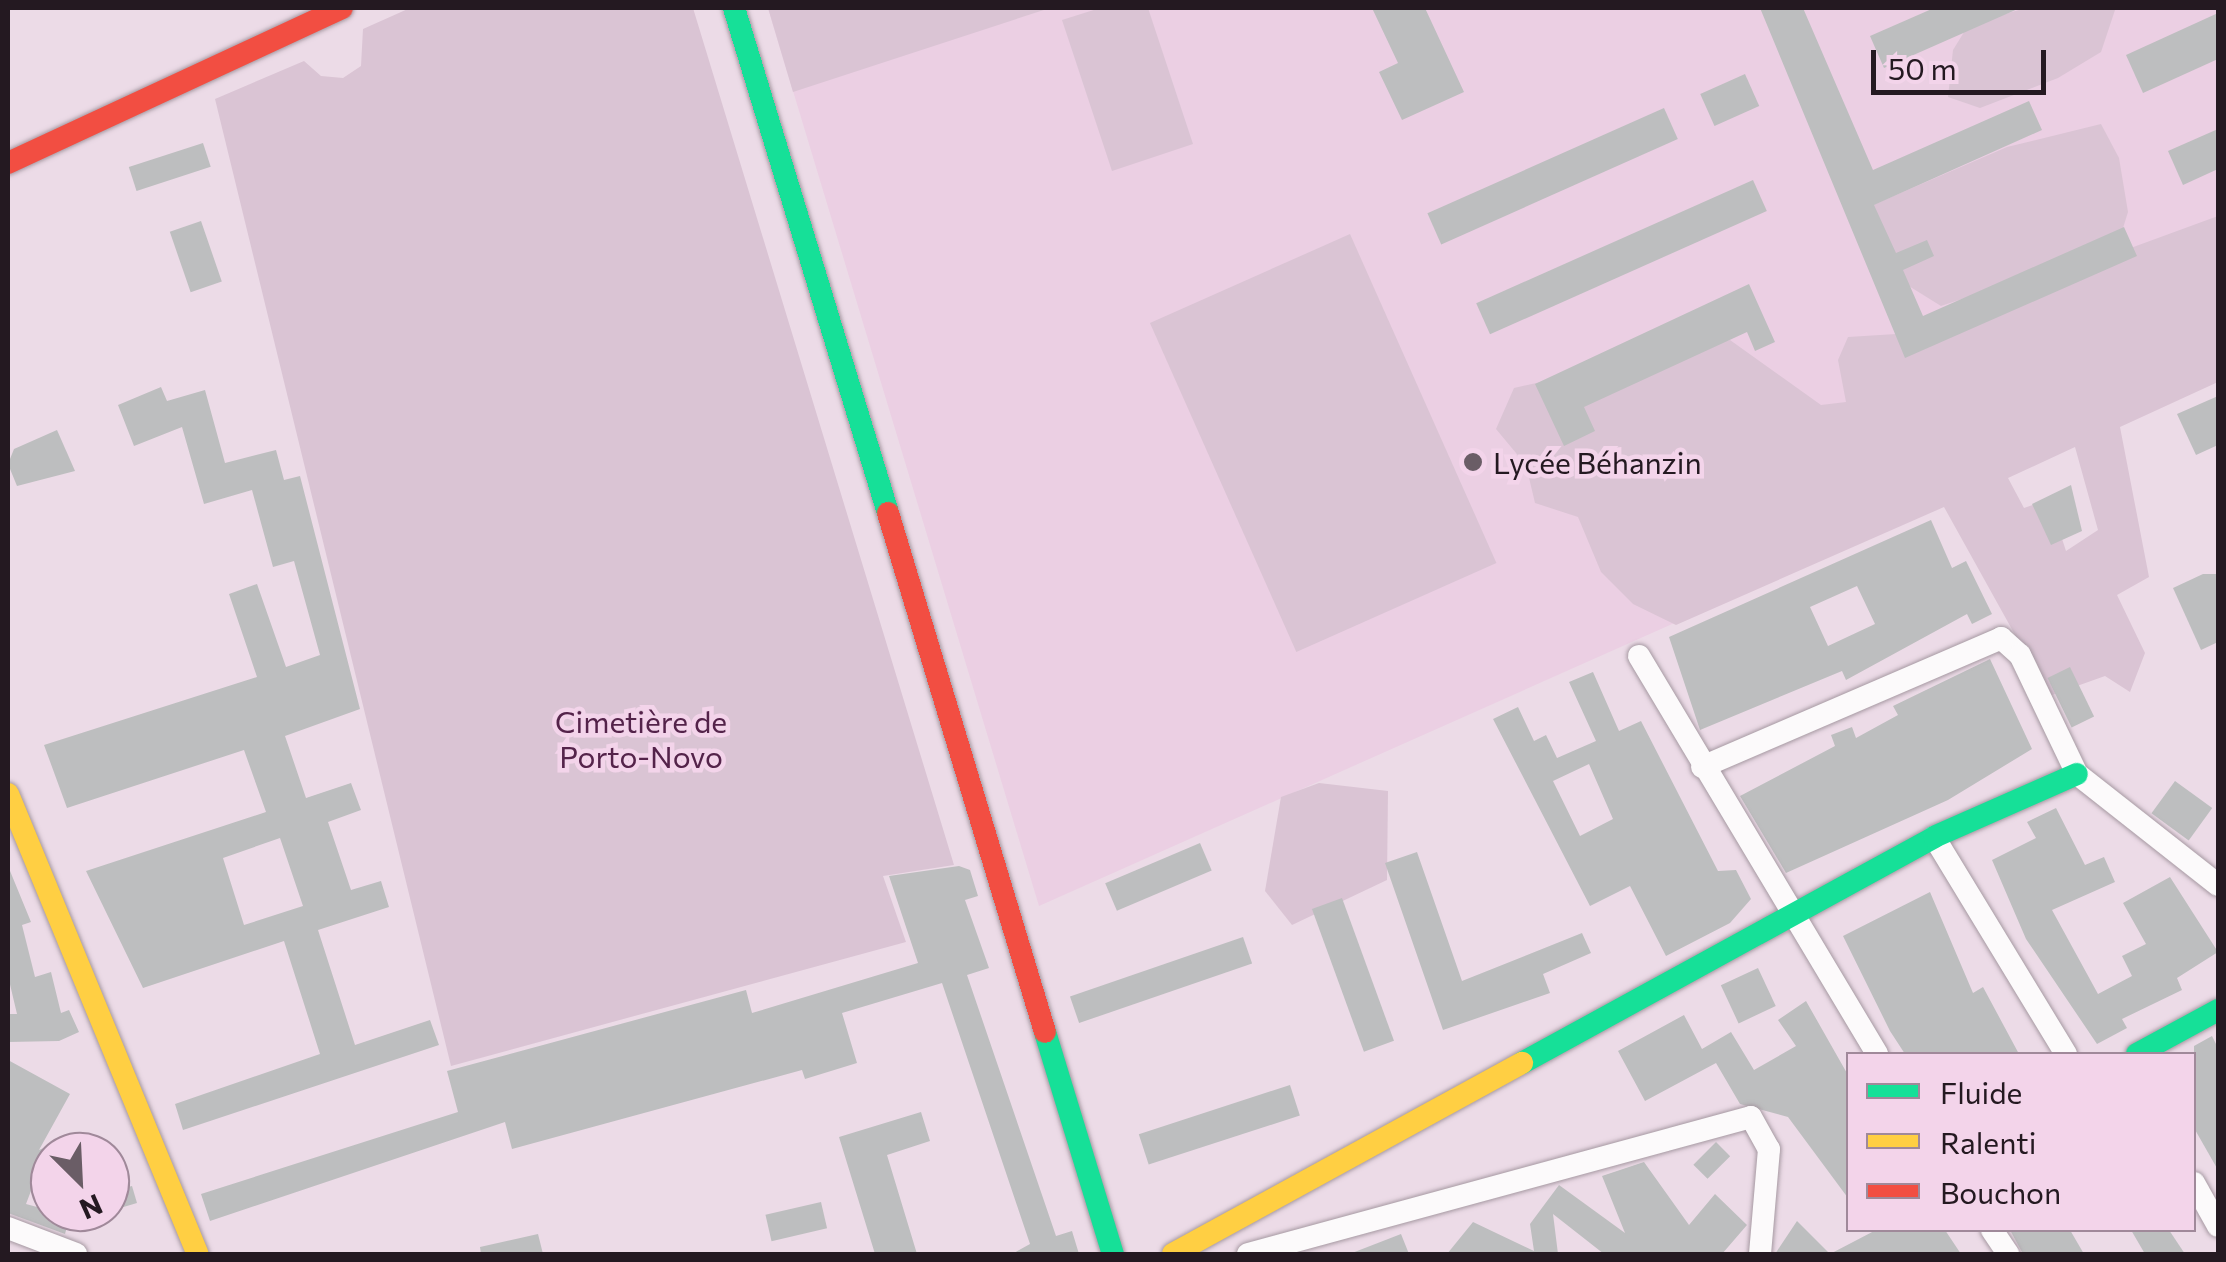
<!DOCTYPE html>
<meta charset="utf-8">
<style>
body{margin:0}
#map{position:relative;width:2226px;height:1262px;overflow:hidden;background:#ecdbe7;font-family:Commissioner,sans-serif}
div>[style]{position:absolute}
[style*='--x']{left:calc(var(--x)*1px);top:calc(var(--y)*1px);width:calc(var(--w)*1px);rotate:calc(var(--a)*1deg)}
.built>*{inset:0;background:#ebcfe3}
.green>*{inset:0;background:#dac4d4;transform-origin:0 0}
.building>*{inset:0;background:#bdbebf;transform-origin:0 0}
.roads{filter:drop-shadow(0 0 2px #a699a2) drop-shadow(0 0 2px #a699a2)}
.street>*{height:22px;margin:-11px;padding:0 11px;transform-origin:11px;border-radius:11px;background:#fcfafb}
.fast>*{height:22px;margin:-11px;padding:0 11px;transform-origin:11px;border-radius:11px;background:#16e098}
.slow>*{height:22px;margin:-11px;padding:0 11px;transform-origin:11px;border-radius:11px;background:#ffcf43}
.jam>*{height:22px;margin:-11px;padding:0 11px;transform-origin:11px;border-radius:11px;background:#f24e42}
.dots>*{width:28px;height:28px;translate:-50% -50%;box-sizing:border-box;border:5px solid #f3d4ea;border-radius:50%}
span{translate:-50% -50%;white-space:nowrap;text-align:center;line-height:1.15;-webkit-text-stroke:9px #f3d4ea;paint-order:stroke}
.poi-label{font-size:30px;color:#241921}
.left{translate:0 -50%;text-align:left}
.park-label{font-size:30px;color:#54234a}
.frame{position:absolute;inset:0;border:10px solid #241921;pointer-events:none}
.legend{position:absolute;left:1846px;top:1052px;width:350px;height:180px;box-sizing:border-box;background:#f3d4ea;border:2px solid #a0899a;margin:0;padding:12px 18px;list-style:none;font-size:30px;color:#241921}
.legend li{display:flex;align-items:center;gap:20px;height:50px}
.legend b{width:50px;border:2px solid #a0899a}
.north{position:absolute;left:30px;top:1132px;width:100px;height:100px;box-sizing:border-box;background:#f3d4ea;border:2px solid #a0899a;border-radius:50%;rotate:156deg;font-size:28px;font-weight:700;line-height:40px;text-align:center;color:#241921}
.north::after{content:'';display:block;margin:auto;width:35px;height:45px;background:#6a5d66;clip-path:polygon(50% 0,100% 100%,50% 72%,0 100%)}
.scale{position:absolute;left:1871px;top:50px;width:175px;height:45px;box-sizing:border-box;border:5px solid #241921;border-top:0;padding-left:12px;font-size:30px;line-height:35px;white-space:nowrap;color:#241921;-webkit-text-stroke:8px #f3d4ea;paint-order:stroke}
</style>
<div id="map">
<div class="built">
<i style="clip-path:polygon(768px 8px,2218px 8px,2218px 381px,1039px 906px)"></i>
</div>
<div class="green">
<i style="clip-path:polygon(410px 8px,693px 8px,954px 865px,883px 876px,906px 942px,451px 1066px,215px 99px,304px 61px,321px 76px,343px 78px,361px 66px,363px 29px)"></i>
<i style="clip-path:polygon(768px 8px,1050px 8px,793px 92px)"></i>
<i style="clip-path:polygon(1100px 8px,1148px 8px,1193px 144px,1112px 171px,1062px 20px)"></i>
<i style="clip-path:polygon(2026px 8px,2115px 10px,2101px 52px,2058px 78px,1980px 108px,1948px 97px,1953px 50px,1969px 24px)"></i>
<i style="clip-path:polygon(2101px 124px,2119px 158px,2128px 212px,2117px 247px,1941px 306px,1904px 283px,1873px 205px,2007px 147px)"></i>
<i style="clip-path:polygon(evenodd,2218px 216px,2218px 382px,2120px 427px,2149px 577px,2117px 595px,2145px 653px,2130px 692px,2105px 676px,2049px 696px,1944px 507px,1676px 625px,1633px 604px,1601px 572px,1578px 517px,1535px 503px,1526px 465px,1496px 429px,1514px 388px,1730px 340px,1821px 405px,1846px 402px,1838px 360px,1848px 337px,1896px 334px,2218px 216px,2075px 447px,2098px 530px,2066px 551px,2049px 499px,2024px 508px,2008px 478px,2075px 447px)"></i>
<i style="left:1350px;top:234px;width:360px;height:219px;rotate:66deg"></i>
<i style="clip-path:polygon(1319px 783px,1388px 791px,1387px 880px,1292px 925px,1265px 891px,1281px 797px)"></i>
</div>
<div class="building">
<i style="clip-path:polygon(1372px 8px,1425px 8px,1464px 92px,1402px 120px,1379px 72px,1398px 63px)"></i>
<i style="clip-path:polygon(1760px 8px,1803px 8px,1873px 170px,2029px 101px,2042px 130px,1874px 205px,1896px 253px,1927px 240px,1934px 256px,1903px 270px,1923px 316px,2124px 227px,2137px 256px,1905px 358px)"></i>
<i style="clip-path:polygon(1934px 8px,2020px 8px,1884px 68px,1870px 36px)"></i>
<i style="clip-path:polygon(2218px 13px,2218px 59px,2143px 93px,2126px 55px)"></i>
<i style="left:1745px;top:74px;width:35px;height:49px;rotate:66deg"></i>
<i style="left:1664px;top:108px;width:34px;height:259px;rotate:66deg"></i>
<i style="clip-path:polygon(2218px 129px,2218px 169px,2183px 185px,2168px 151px)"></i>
<i style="left:203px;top:143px;width:25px;height:78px;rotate:72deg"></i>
<i style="left:1753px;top:180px;width:34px;height:303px;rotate:66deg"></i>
<i style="left:201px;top:221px;width:64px;height:33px;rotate:71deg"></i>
<i style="clip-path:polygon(1749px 284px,1775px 342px,1755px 351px,1747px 332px,1584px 407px,1595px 431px,1564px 446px,1535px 384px)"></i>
<i style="clip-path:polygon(evenodd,161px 387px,167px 401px,205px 390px,225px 463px,276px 450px,284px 480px,300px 476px,360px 709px,285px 736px,306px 798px,351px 783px,361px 810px,328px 822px,351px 890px,381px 881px,389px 907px,318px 930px,355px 1045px,430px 1020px,439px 1045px,183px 1130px,175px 1104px,320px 1054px,284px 941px,143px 988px,86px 871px,266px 812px,244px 750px,67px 808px,44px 745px,257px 677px,229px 594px,257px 584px,286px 667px,320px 655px,294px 561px,273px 567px,252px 490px,204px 504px,182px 427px,134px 446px,118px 405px,161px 387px,280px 838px,303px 906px,244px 925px,223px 858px,280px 838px)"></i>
<i style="clip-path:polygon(2218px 396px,2218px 445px,2196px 455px,2177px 414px)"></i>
<i style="clip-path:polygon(57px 430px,75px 471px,17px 486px,8px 464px,14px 449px)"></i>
<i style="clip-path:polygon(2071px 485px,2082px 531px,2051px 545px,2032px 504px)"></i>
<i style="clip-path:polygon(evenodd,1931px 520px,1952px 568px,1966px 561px,1992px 614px,1972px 624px,1967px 614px,1846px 680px,1842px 671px,1700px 730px,1669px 637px,1931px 520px,1857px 586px,1875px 624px,1828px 646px,1810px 607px,1857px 586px)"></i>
<i style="clip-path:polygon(2203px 574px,2218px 574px,2218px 642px,2201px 650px,2173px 588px)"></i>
<i style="clip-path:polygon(1990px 659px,2032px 749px,1948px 800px,1786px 873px,1740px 796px,1835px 746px,1831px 735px,1852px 727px,1856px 738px,1898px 715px,1893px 706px)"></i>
<i style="left:2070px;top:667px;width:55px;height:25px;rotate:64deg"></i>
<i style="clip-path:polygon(evenodd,1593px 672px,1619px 731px,1641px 721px,1718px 871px,1736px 870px,1751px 899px,1730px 923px,1666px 956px,1630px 886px,1590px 906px,1493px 719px,1518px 707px,1534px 741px,1546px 735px,1557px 758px,1596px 741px,1569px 682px,1593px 672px,1589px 764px,1613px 819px,1580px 836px,1553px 781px,1589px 764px)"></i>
<i style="left:2175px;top:781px;width:46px;height:40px;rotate:36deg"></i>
<i style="clip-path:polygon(2056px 808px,2085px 865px,2104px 857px,2115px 882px,2052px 910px,2098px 994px,2132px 976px,2122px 956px,2146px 944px,2123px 903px,2170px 877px,2218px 952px,2177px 978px,2182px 990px,2122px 1019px,2127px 1028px,2097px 1044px,2026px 939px,1992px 860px,2036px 838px,2027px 822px)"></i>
<i style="left:1200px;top:843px;width:30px;height:103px;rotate:67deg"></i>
<i style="clip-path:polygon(1417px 852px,1462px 981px,1582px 933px,1591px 953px,1543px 974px,1550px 993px,1443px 1030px,1385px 863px)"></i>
<i style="clip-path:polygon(8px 866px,31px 922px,22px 925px,35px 977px,51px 972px,61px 1013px,69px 1010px,79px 1032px,59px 1041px,8px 1042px,8px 1014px,17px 1014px,8px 976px)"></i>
<i style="clip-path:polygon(959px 866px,970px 870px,978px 896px,965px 900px,989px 968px,967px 975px,1056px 1236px,1072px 1231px,1079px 1254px,1012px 1254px,1030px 1244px,942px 983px,842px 1013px,857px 1063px,805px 1079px,802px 1070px,512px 1149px,505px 1122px,210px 1221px,201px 1194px,458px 1112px,447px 1071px,746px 990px,752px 1013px,918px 963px,889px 876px)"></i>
<i style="clip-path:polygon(1930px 892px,1973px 993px,1983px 987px,2019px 1054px,1905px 1054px,1890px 1031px,1843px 936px)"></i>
<i style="left:1342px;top:898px;width:152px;height:32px;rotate:70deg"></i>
<i style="left:1243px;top:937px;width:28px;height:183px;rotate:71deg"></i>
<i style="left:1758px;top:968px;width:42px;height:41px;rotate:65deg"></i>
<i style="clip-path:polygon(1806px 1001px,1848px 1075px,1848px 1198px,1788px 1117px,1740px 1104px,1716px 1063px,1645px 1101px,1618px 1051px,1684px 1015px,1702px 1049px,1731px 1032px,1754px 1070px,1796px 1046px,1778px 1020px)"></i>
<i style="clip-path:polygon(2212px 1036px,2218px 1048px,2218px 1170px,2194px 1128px,2194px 1046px)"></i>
<i style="clip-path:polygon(8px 1060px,70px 1094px,39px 1150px,48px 1146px,26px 1204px,70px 1216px,65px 1234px,8px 1213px)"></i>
<i style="left:1290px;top:1085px;width:32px;height:159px;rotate:72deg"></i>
<i style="clip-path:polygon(921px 1112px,930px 1141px,887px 1155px,917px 1254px,875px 1254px,839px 1137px)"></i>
<i style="left:1716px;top:1142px;width:20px;height:32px;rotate:45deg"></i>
<i style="clip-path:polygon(1644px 1162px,1689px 1225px,1715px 1194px,1747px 1225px,1722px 1254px,1604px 1254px,1553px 1214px,1558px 1254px,1447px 1254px,1473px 1222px,1534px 1251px,1530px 1224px,1559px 1185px,1625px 1233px,1602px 1176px)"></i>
<i style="clip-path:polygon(132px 1186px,137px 1203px,110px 1211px,110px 1192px)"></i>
<i style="left:821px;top:1202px;width:27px;height:57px;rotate:77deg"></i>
<i style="clip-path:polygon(1797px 1221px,1830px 1254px,1876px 1230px,1945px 1230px,1961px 1254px,1775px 1254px)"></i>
<i style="clip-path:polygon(2010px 1230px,2070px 1230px,2084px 1254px,2023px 1254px)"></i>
<i style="clip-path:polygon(2131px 1230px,2169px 1230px,2185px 1254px,2145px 1254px)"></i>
<i style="clip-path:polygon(538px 1234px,543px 1254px,481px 1254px,480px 1247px)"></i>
<i style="clip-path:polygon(1401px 1234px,1409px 1254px,1353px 1254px,1352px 1253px)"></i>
</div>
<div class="roads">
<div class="street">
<i style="--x:1639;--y:656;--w:464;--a:59.1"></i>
<i style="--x:1702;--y:767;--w:326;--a:-23.3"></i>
<i style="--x:2001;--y:638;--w:25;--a:42"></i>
<i style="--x:2020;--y:655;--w:132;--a:64.4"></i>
<i style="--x:2077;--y:774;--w:179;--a:38.2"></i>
<i style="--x:1934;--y:837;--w:254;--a:58.7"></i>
<i style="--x:2194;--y:1183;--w:49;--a:60.8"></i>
<i style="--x:8;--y:1228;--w:73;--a:20.9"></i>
<i style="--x:1992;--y:1230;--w:29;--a:56"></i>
<i style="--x:1248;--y:1254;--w:521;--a:-15.24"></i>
<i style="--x:1751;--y:1117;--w:37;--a:61"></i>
<i style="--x:1769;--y:1149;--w:105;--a:94.9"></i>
</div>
<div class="fast">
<i style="--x:734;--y:8;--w:528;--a:73.04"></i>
<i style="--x:1045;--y:1032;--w:232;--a:73"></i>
<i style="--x:2137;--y:1054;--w:92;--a:-28.5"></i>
<i style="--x:1522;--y:1063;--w:470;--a:-28.7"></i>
<i style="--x:1934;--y:837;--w:156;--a:-23.8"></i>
</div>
<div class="slow">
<i style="--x:8;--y:794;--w:498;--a:67.6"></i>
<i style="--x:1173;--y:1254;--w:398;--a:-28.7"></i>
</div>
<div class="jam">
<i style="--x:8;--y:163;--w:368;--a:-24.9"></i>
<i style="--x:888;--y:513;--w:542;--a:73.17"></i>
</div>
</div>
<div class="dots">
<i style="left:1473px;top:462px;background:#6a5d66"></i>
</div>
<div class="poi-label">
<span class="left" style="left:1493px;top:462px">Lycée Béhanzin</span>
</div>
<div class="park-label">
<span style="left:641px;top:738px">Cimetière de<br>Porto-Novo</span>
</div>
<div class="frame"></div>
<ul class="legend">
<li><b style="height:12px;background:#16e098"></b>Fluide</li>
<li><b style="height:12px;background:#ffcf43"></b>Ralenti</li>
<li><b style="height:12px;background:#f24e42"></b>Bouchon</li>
</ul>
<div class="north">N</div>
<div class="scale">50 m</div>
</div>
